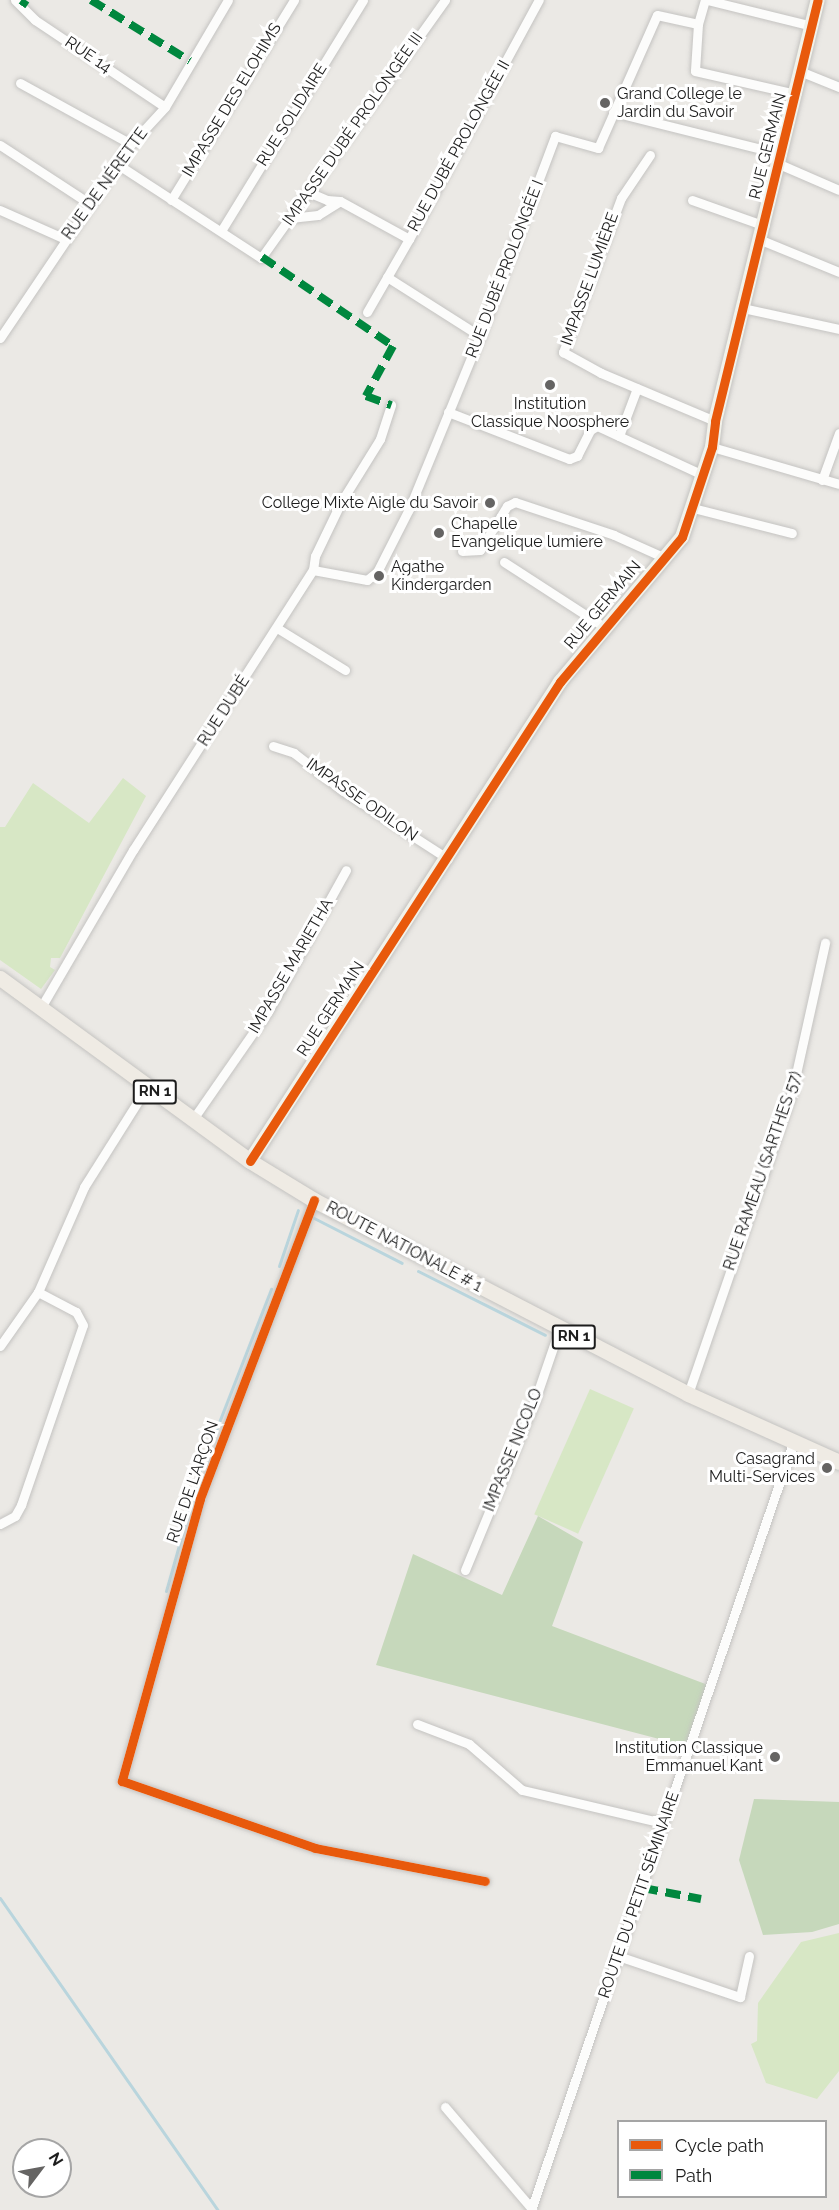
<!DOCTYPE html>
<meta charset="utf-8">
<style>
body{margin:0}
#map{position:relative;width:839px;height:2210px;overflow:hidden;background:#ebe9e5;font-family:Raleway,sans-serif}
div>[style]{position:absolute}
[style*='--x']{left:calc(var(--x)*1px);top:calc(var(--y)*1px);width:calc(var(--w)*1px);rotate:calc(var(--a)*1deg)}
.grass>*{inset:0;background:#d7e7c5;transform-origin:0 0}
.forest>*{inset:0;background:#c6d8bb}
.stream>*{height:3px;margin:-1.5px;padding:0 1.5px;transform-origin:1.5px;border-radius:1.5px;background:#b9d5dd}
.roads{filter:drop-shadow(0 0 2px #c4c3c1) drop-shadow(0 0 2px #c4c3c1)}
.street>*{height:9px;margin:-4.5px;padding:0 4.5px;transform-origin:4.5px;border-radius:4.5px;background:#fcfcfb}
.secondary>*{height:14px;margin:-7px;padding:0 7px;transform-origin:7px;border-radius:7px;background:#f2f2ea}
.primary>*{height:15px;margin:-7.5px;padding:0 7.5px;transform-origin:7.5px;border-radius:7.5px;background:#efebe4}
.quiet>*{height:8px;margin-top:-4px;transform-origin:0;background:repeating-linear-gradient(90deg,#00873e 0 15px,transparent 0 23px)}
.cycleway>*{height:9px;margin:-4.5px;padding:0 4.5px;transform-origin:4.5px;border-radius:4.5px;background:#e8590c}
.dots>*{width:16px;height:16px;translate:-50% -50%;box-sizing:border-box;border:3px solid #fff;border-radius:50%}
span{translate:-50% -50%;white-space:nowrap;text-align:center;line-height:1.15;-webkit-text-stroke:6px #fff;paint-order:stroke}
.shield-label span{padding:2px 4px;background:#fff;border:2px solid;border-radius:4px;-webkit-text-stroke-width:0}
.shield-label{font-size:15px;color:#1d1d1d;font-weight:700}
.street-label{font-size:16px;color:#1d1d1d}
.poi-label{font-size:16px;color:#1d1d1d}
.left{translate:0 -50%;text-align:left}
.right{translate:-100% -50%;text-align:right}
.legend{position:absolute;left:617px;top:2120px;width:210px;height:78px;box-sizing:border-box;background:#fff;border:2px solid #a5a5a5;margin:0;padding:8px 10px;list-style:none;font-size:18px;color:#1d1d1d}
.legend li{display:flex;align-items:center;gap:12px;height:30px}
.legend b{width:30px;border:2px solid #a5a5a5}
.north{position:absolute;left:12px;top:2138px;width:60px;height:60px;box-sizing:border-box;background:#fff;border:2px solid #a5a5a5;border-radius:50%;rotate:58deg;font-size:16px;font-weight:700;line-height:24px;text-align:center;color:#1d1d1d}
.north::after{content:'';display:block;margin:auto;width:21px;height:27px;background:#656463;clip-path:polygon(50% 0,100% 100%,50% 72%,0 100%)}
</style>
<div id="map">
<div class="grass">
<i style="clip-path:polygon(123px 778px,146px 796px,60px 958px,51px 958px,50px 967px,55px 970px,41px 989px,0 960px,0 827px,5px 827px,33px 783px,89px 823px)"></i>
<i style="left:590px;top:1389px;width:48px;height:137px;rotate:24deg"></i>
<i style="clip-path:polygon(839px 1933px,839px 2071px,817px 2099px,766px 2083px,751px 2044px,757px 2041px,758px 2003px,801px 1942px)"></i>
</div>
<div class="forest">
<i style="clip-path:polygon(538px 1516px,583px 1542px,552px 1626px,708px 1685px,686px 1746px,376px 1665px,413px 1554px,502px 1595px)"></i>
<i style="clip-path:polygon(754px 1799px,839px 1802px,839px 1924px,812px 1932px,763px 1935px,739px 1860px)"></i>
</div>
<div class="stream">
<i style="--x:310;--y:1216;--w:103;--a:27.1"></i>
<i style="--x:279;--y:1266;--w:59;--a:-71.3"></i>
<i style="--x:418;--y:1271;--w:142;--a:26.7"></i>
<i style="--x:209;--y:1448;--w:171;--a:-68.7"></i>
<i style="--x:166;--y:1591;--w:129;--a:-74.2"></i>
<i style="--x:0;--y:1898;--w:381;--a:55.1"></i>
</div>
<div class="roads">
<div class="street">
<i style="--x:15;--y:0;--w:28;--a:45"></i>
<i style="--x:35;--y:20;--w:156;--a:33.8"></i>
<i style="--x:707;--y:0;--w:108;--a:13.9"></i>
<i style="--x:698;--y:24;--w:47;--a:93.7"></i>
<i style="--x:695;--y:71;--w:104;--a:12.8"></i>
<i style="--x:802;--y:72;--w:40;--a:22"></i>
<i style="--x:20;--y:83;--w:127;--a:28.8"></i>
<i style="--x:613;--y:112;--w:174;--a:14"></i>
<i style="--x:0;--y:145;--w:108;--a:33.2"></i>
<i style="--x:650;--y:155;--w:52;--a:124"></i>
<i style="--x:621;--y:198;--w:165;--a:110.6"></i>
<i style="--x:563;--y:352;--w:43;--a:28.9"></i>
<i style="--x:601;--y:373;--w:124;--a:22.8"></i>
<i style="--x:117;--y:164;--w:172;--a:33.1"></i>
<i style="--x:261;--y:258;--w:317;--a:-54.5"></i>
<i style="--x:779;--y:164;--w:65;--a:23.4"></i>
<i style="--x:308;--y:192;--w:21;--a:23"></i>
<i style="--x:327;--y:200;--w:13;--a:4"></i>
<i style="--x:171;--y:200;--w:235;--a:-58.4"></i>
<i style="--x:692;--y:200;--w:77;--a:19.6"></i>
<i style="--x:0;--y:210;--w:71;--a:24"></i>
<i style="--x:290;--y:218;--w:28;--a:-6"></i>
<i style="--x:318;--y:215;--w:26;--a:-32"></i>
<i style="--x:340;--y:201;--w:79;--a:28.8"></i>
<i style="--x:409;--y:239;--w:272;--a:-61.5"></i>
<i style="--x:221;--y:231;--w:271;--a:-58.4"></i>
<i style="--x:761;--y:240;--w:84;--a:22.3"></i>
<i style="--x:387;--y:277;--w:110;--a:32.4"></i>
<i style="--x:743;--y:308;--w:98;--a:12.3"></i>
<i style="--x:367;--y:312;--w:84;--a:-60.1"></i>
<i style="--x:0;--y:338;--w:234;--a:-56"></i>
<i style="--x:131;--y:144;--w:50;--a:-47.4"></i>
<i style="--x:165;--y:107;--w:124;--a:-59.5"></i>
<i style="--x:448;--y:412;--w:130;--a:21.2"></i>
<i style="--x:569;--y:459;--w:9;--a:-21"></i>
<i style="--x:577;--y:456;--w:29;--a:-63"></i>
<i style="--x:590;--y:430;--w:8;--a:-30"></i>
<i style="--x:597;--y:426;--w:117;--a:24.8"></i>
<i style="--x:619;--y:436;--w:51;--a:-69.4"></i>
<i style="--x:712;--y:447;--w:132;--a:16.2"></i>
<i style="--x:822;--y:480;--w:50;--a:-70.1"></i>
<i style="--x:693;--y:508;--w:102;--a:14.2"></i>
<i style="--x:462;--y:551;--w:18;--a:-3"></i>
<i style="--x:480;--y:550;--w:52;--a:-58.5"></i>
<i style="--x:507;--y:506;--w:9;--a:-27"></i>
<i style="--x:515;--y:502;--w:104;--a:18.4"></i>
<i style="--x:614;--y:535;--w:54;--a:24.2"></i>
<i style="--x:504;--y:562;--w:119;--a:33"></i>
<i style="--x:313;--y:570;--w:55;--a:10.5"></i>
<i style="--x:367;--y:580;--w:13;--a:-39"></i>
<i style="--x:377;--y:572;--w:71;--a:-63.1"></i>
<i style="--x:409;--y:509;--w:187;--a:-67.7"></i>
<i style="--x:480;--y:336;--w:214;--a:-69.4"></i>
<i style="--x:555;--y:136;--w:45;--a:15.6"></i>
<i style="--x:598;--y:148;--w:145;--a:-66.1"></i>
<i style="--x:657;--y:15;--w:42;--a:12.4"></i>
<i style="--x:698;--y:24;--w:25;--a:-74"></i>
<i style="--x:277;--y:628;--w:80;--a:31.7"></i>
<i style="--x:273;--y:746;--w:22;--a:18"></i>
<i style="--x:294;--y:753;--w:62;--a:37.8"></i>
<i style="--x:343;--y:791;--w:125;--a:32.9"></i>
<i style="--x:40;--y:1009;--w:184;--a:-59.7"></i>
<i style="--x:133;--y:850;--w:333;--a:-57.3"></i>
<i style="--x:313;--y:570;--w:14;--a:-82"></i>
<i style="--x:315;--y:556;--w:60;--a:-64.3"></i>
<i style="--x:341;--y:502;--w:74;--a:-58.2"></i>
<i style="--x:380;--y:439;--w:36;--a:-72"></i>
<i style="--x:193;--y:1119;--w:131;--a:-55.2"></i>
<i style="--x:268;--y:1011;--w:161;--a:-61"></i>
<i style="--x:314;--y:1200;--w:320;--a:110.9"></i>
<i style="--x:200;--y:1499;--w:293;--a:105.5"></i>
<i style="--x:122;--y:1781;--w:204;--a:19.1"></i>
<i style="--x:315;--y:1848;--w:173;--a:11"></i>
<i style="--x:0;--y:1346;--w:66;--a:-54.9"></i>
<i style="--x:38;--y:1292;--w:115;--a:-66.3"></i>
<i style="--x:84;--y:1187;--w:118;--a:-57.8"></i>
<i style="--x:688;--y:1394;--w:319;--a:-71"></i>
<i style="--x:792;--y:1092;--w:153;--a:-77.5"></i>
<i style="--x:0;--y:1524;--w:17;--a:-28"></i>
<i style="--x:15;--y:1516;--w:13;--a:-61"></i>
<i style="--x:21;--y:1505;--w:190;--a:-71"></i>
<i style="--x:83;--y:1325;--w:15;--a:-118"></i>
<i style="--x:76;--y:1312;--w:43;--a:-152.2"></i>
<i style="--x:465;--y:1570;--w:181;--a:-67.6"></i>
<i style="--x:534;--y:1403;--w:77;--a:-71.1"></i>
<i style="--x:417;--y:1724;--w:56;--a:21"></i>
<i style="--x:469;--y:1744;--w:70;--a:41"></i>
<i style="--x:522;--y:1790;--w:145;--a:13.2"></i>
<i style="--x:618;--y:1956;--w:129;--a:18.6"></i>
<i style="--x:740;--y:1997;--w:42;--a:-77.6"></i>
<i style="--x:445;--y:2107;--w:134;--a:49.5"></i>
<i style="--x:531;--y:2210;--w:811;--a:-71.14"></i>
</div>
<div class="secondary">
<i style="--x:250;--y:1161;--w:571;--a:-57.09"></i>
<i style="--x:560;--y:682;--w:189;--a:-49.9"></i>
<i style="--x:682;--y:537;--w:95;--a:-71.6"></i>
<i style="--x:712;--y:447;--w:26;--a:-83"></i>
<i style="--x:715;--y:421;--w:433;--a:-76.3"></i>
</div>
<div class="primary">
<i style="--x:0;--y:978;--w:310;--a:36.2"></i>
<i style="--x:250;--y:1161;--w:75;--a:31.4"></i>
<i style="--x:314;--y:1200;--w:421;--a:27.4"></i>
<i style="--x:688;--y:1394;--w:166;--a:24.2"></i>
</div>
</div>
<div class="quiet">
<i style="--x:91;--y:0;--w:116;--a:31.6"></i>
<i style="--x:22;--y:6;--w:7;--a:-56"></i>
<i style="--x:262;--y:257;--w:158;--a:34.2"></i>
<i style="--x:393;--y:346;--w:57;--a:118.4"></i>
<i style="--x:366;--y:396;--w:27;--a:20"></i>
<i style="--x:643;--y:1888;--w:59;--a:10.7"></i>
</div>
<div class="cycleway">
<i style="--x:250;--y:1161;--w:571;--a:-57.09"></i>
<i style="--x:560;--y:682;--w:189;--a:-49.9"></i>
<i style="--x:682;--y:537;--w:95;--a:-71.6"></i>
<i style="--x:712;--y:447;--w:26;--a:-83"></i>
<i style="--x:715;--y:421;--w:433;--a:-76.3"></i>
<i style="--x:314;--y:1200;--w:320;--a:110.9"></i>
<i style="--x:200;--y:1499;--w:293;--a:105.5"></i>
<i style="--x:122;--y:1781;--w:204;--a:19.1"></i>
<i style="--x:315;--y:1848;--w:173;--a:11"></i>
</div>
<div class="dots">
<i style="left:605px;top:103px;background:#656463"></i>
<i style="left:550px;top:385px;background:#656463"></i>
<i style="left:490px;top:503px;background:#656463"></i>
<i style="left:439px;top:533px;background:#656463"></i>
<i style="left:379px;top:576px;background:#656463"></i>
<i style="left:827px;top:1468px;background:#656463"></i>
<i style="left:775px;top:1757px;background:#656463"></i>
</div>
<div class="shield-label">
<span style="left:155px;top:1092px">RN 1</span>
<span style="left:574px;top:1337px">RN 1</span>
</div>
<div class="street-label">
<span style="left:88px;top:55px;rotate:34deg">RUE 14</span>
<span style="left:232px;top:100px;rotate:-59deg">IMPASSE DES ELOHIMS</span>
<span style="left:292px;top:115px;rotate:-58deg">RUE SOLIDAIRE</span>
<span style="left:353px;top:129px;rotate:-55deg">IMPASSE DUBÉ PROLONGÉE III</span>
<span style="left:459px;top:146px;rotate:-61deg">RUE DUBÉ PROLONGÉE II</span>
<span style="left:768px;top:146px;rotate:-76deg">RUE GERMAIN</span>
<span style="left:105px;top:184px;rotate:-54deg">RUE DE NÉRETTE</span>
<span style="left:505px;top:269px;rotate:-69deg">RUE DUBÉ PROLONGÉE I</span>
<span style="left:590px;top:279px;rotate:-70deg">IMPASSE LUMIÈRE</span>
<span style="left:603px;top:605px;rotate:-50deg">RUE GERMAIN</span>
<span style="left:224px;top:711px;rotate:-57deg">RUE DUBÉ</span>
<span style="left:362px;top:800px;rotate:35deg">IMPASSE ODILON</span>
<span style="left:291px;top:966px;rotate:-60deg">IMPASSE MARIETHA</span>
<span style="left:331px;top:1009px;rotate:-57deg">RUE GERMAIN</span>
<span style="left:763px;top:1171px;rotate:-71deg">RUE RAMEAU (SARTHES 57)</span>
<span style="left:404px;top:1247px;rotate:28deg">ROUTE NATIONALE # 1</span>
<span style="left:513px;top:1450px;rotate:-68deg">IMPASSE NICOLO</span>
<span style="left:193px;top:1482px;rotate:-71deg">RUE DE L'ARÇON</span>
<span style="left:639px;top:1895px;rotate:-71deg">ROUTE DU PETIT SÉMINAIRE</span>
</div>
<div class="poi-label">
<span class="left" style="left:617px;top:103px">Grand College le<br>Jardin du Savoir</span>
<span style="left:550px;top:413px">Institution<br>Classique Noosphere</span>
<span class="right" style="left:478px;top:503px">College Mixte Aigle du Savoir</span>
<span class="left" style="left:451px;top:533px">Chapelle<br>Evangelique lumiere</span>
<span class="left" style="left:391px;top:576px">Agathe<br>Kindergarden</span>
<span class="right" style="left:815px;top:1468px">Casagrand<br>Multi-Services</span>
<span class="right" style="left:763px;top:1757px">Institution Classique<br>Emmanuel Kant</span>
</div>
<ul class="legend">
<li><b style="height:8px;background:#e8590c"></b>Cycle path</li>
<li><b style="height:8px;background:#00873e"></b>Path</li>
</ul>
<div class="north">N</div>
</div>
